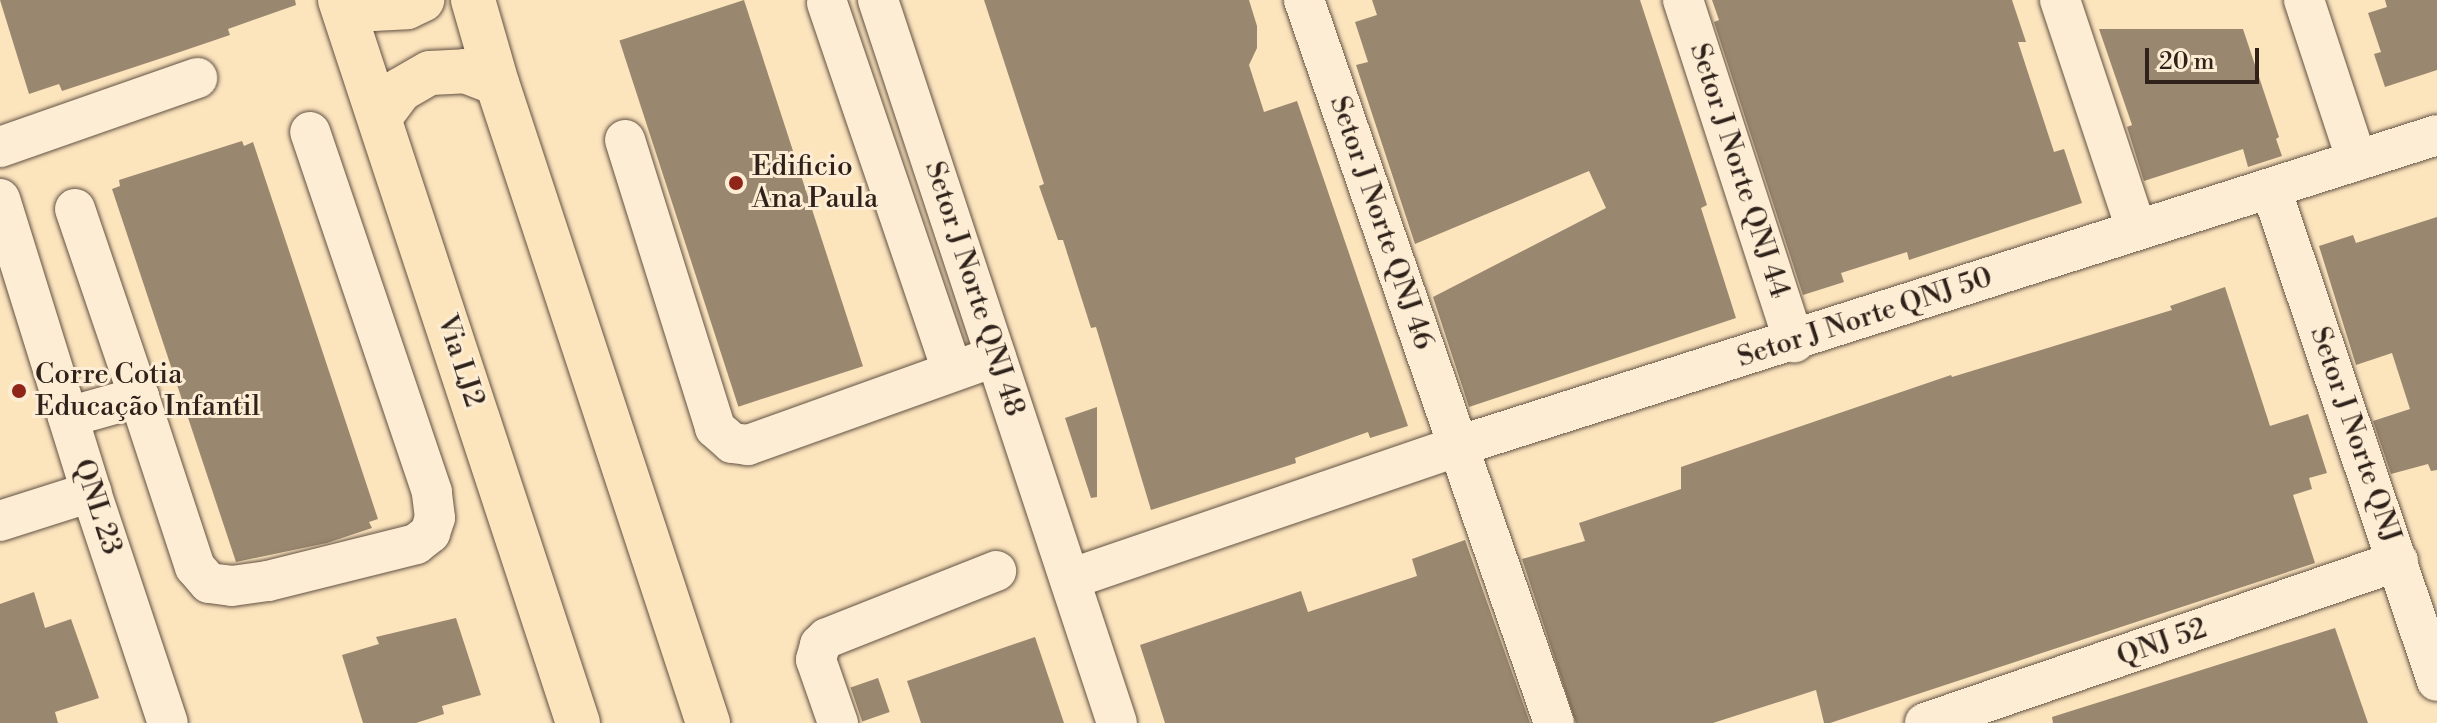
<!DOCTYPE html>
<meta charset="utf-8">
<style>
body{margin:0}
#map{position:relative;width:2437px;height:723px;overflow:hidden;background:#fce4bd;font-family:"Libre Bodoni",serif}
div>[style]{position:absolute}
[style*='--x']{left:calc(var(--x)*1px);top:calc(var(--y)*1px);width:calc(var(--w)*1px);rotate:calc(var(--a)*1deg)}
.building>*{inset:0;background:#9a876f;transform-origin:0 0}
.roads{filter:drop-shadow(0 0 2px #625244) drop-shadow(0 0 2px #625244)}
.minor>*{height:40px;margin:-20px;padding:0 20px;transform-origin:20px;border-radius:20px;background:#fdedd4}
.major>*{height:44px;margin:-22px;padding:0 22px;transform-origin:22px;border-radius:22px;background:#fce4bd}
.dots>*{width:22px;height:22px;translate:-50% -50%;box-sizing:border-box;border:4px solid #fdedd4;border-radius:50%}
span{translate:-50% -50%;white-space:nowrap;text-align:center;line-height:1.15;-webkit-text-stroke:6px #fdedd4;paint-order:stroke}
.poi-label{font-size:28px;color:#2f221b}
.left{translate:0 -50%;text-align:left}
.street-label{font-size:28px;color:#2f221b}
.scale{position:absolute;left:2145px;top:48px;width:114px;height:36px;box-sizing:border-box;border:4px solid #2f221b;border-top:0;padding-left:10px;font-size:24px;line-height:28px;white-space:nowrap;color:#2f221b;-webkit-text-stroke:6px #fdedd4;paint-order:stroke}
</style>
<div id="map">
<div class="building">
<i style="clip-path:polygon(0 0,295px 0,296px 5px,228px 29px,230px 35px,168px 56px,62px 91px,59px 84px,29px 94px)"></i>
<i style="left:744px;top:0;width:385px;height:131px;rotate:72deg"></i>
<i style="clip-path:polygon(984px 0,1249px 0,1257px 26px,1257px 48px,1249px 65px,1264px 112px,1297px 101px,1408px 426px,1370px 438px,1368px 432px,1295px 458px,1296px 463px,1151px 510px,1096px 327px,1091px 328px,1063px 240px,1058px 240px,1039px 186px,1044px 184px)"></i>
<i style="clip-path:polygon(1372px 0,1640px 0,1707px 205px,1701px 208px,1736px 318px,1469px 407px,1433px 297px,1606px 208px,1589px 171px,1415px 244px,1356px 65px,1368px 62px,1355px 22px,1377px 15px)"></i>
<i style="clip-path:polygon(1712px 0,2012px 0,2026px 42px,2018px 42px,2054px 152px,2064px 149px,2082px 203px,1909px 260px,1907px 252px,1841px 273px,1844px 282px,1803px 295px,1714px 22px,1719px 20px)"></i>
<i style="clip-path:polygon(2385px 0,2437px 0,2437px 70px,2385px 87px,2374px 54px,2381px 52px,2368px 13px,2387px 7px)"></i>
<i style="clip-path:polygon(2099px 29px,2243px 29px,2279px 137px,2276px 139px,2282px 156px,2248px 167px,2243px 149px,2144px 181px,2127px 127px,2132px 125px)"></i>
<i style="clip-path:polygon(242px 141px,244px 146px,253px 142px,378px 519px,369px 522px,372px 528px,327px 543px,236px 562px,112px 189px,120px 186px,119px 180px)"></i>
<i style="clip-path:polygon(2437px 217px,2437px 470px,2431px 471px,2428px 464px,2391px 474px,2373px 421px,2410px 409px,2392px 353px,2356px 365px,2319px 246px,2353px 235px,2356px 243px)"></i>
<i style="clip-path:polygon(2225px 287px,2270px 426px,2308px 414px,2327px 473px,2309px 478px,2312px 489px,2293px 495px,2315px 563px,1830px 723px,1824px 723px,1816px 690px,1713px 723px,1576px 723px,1522px 559px,1585px 541px,1579px 523px,1681px 489px,1681px 467px,1951px 375px,1952px 377px,2172px 310px,2170px 306px)"></i>
<i style="clip-path:polygon(1097px 407px,1097px 497px,1091px 498px,1065px 418px)"></i>
<i style="clip-path:polygon(1465px 540px,1530px 723px,1165px 723px,1140px 645px,1301px 591px,1308px 612px,1417px 576px,1412px 559px)"></i>
<i style="clip-path:polygon(34px 592px,45px 628px,71px 619px,99px 698px,55px 712px,58px 723px,0 723px,0 604px)"></i>
<i style="clip-path:polygon(456px 618px,481px 695px,442px 706px,444px 714px,416px 723px,363px 723px,342px 655px,379px 644px,376px 637px)"></i>
<i style="clip-path:polygon(2335px 628px,2368px 723px,2053px 723px,2052px 717px)"></i>
<i style="clip-path:polygon(1035px 637px,1064px 723px,921px 723px,907px 681px)"></i>
<i style="left:878px;top:678px;width:36px;height:29px;rotate:71deg"></i>
</div>
<div class="roads">
<div class="minor">
<i style="--x:878;--y:0;--w:761;--a:71.71"></i>
<i style="--x:1304;--y:0;--w:765;--a:70.93"></i>
<i style="--x:1683;--y:0;--w:360;--a:72"></i>
<i style="--x:2060;--y:0;--w:241;--a:71.6"></i>
<i style="--x:2304;--y:0;--w:169;--a:71.8"></i>
<i style="--x:827;--y:3;--w:389;--a:71.2"></i>
<i style="--x:625;--y:140;--w:302;--a:72.6"></i>
<i style="--x:715;--y:428;--w:23;--a:41"></i>
<i style="--x:732;--y:443;--w:16;--a:7"></i>
<i style="--x:748;--y:445;--w:263;--a:-19.7"></i>
<i style="--x:0;--y:147;--w:209;--a:-19.3"></i>
<i style="--x:2271;--y:189;--w:519;--a:71.36"></i>
<i style="--x:0;--y:199;--w:307;--a:72.7"></i>
<i style="--x:91;--y:492;--w:243;--a:71.6"></i>
<i style="--x:75;--y:209;--w:199;--a:71.2"></i>
<i style="--x:68;--y:417;--w:74;--a:-15.7"></i>
<i style="--x:139;--y:397;--w:179;--a:71.8"></i>
<i style="--x:195;--y:567;--w:21;--a:49"></i>
<i style="--x:209;--y:583;--w:23;--a:7"></i>
<i style="--x:232;--y:586;--w:36;--a:-8"></i>
<i style="--x:268;--y:581;--w:153;--a:-14"></i>
<i style="--x:416;--y:544;--w:18;--a:-38"></i>
<i style="--x:430;--y:533;--w:16;--a:-72"></i>
<i style="--x:435;--y:518;--w:26;--a:-97"></i>
<i style="--x:432;--y:492;--w:380;--a:-108.7"></i>
<i style="--x:0;--y:521;--w:96;--a:-17.7"></i>
<i style="--x:1070;--y:579;--w:410;--a:-18.9"></i>
<i style="--x:1458;--y:446;--w:1027;--a:-17.62"></i>
<i style="--x:838;--y:723;--w:67;--a:-109.2"></i>
<i style="--x:816;--y:660;--w:16;--a:-75"></i>
<i style="--x:820;--y:645;--w:10;--a:-45"></i>
<i style="--x:827;--y:638;--w:182;--a:-21.6"></i>
<i style="--x:1925;--y:723;--w:500;--a:-18.9"></i>
</div>
<div class="major">
<i style="--x:340;--y:0;--w:761;--a:71.78"></i>
<i style="--x:346;--y:0;--w:28;--a:19"></i>
<i style="--x:372;--y:9;--w:35;--a:-3"></i>
<i style="--x:407;--y:7;--w:17;--a:-25"></i>
<i style="--x:473;--y:0;--w:86;--a:73.9"></i>
<i style="--x:497;--y:83;--w:674;--a:71.75"></i>
<i style="--x:380;--y:117;--w:34;--a:-53"></i>
<i style="--x:400;--y:90;--w:34;--a:-30"></i>
<i style="--x:430;--y:73;--w:35;--a:-3"></i>
<i style="--x:465;--y:71;--w:34;--a:21"></i>
</div>
</div>
<div class="dots">
<i style="left:736px;top:183px;background:#8f2418"></i>
<i style="left:19px;top:391px;background:#8f2418"></i>
</div>
<div class="poi-label">
<span class="left" style="left:752px;top:183px">Edificio<br>Ana Paula</span>
<span class="left" style="left:35px;top:391px">Corre Cotia<br>Educação Infantil</span>
</div>
<div class="street-label">
<span style="left:1739px;top:171px;rotate:72deg">Setor J Norte QNJ 44</span>
<span style="left:1381px;top:223px;rotate:71deg">Setor J Norte QNJ 46</span>
<span style="left:974px;top:289px;rotate:72deg">Setor J Norte QNJ 48</span>
<span style="left:1865px;top:318px;rotate:-18deg">Setor J Norte QNJ 50</span>
<span style="left:460px;top:361px;rotate:72deg">Via LJ2</span>
<span style="left:2355px;top:435px;rotate:71deg">Setor J Norte QNJ</span>
<span style="left:97px;top:507px;rotate:72deg">QNL 23</span>
<span style="left:2162px;top:643px;rotate:-19deg">QNJ 52</span>
</div>
<div class="scale">20 m</div>
</div>
